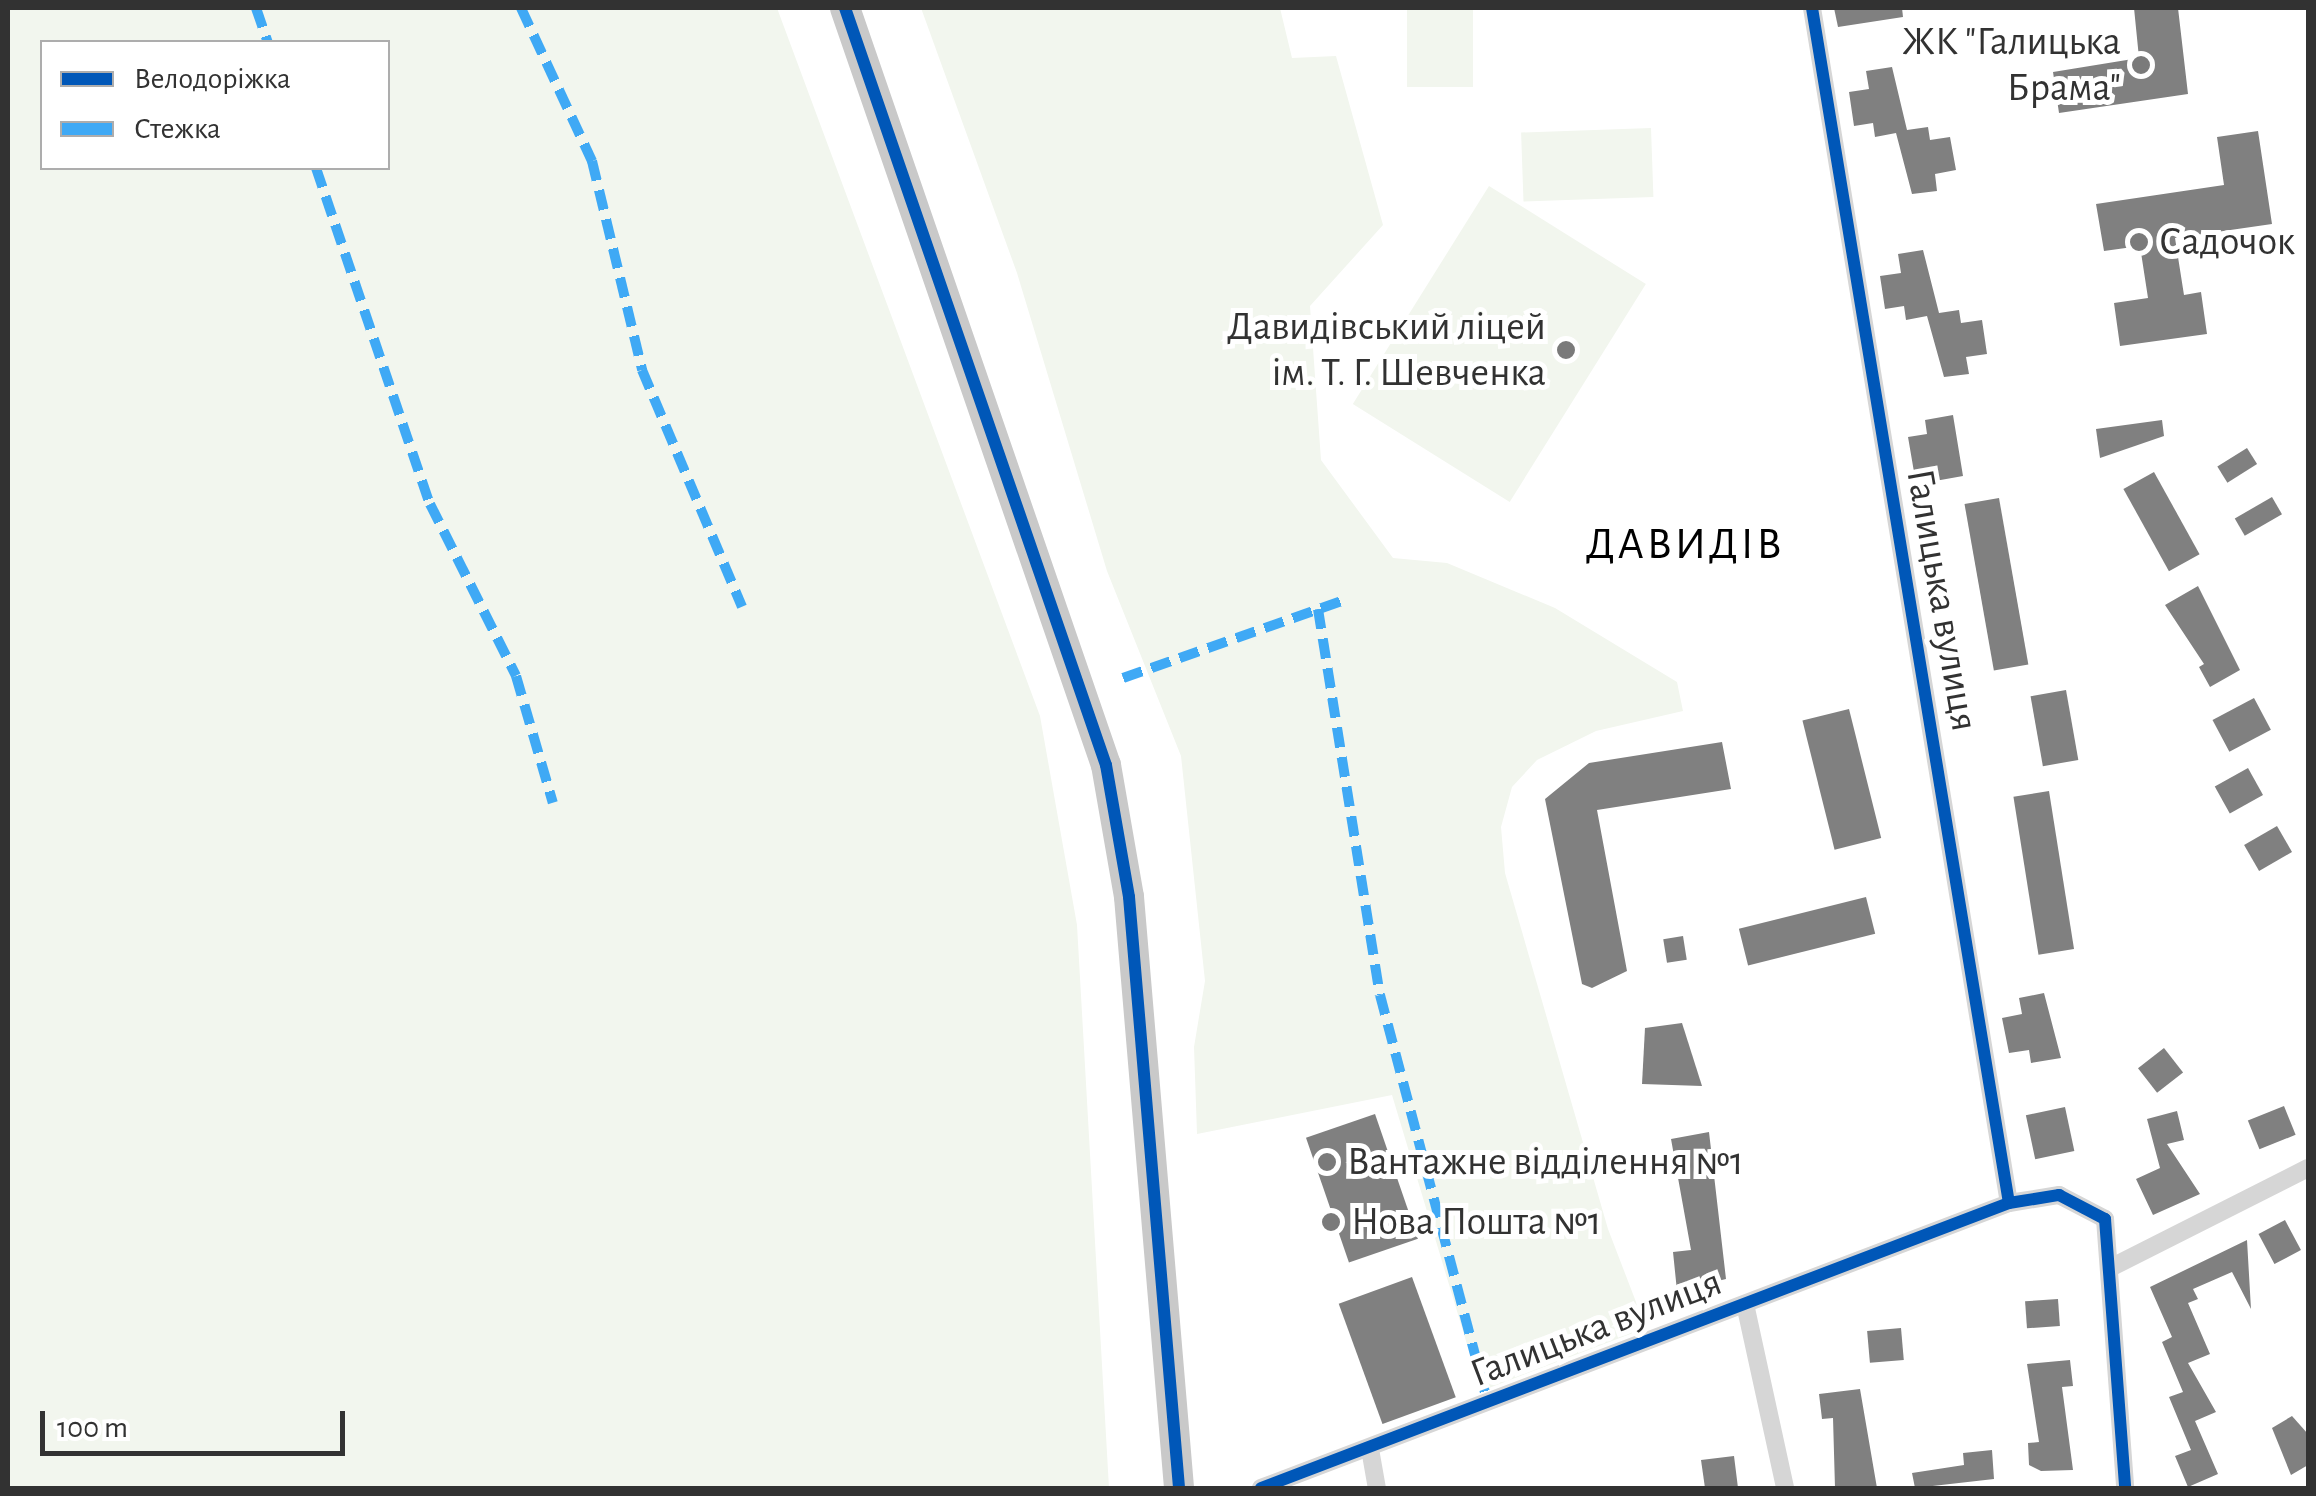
<!DOCTYPE html>
<meta charset="utf-8">
<style>
body{margin:0}
#map{position:relative;width:2316px;height:1496px;overflow:hidden;background:#fff;font-family:"Alegreya Sans",sans-serif}
div>[style]{position:absolute}
[style*='--x']{left:calc(var(--x)*1px);top:calc(var(--y)*1px);width:calc(var(--w)*1px);rotate:calc(var(--a)*1deg)}
.green>*{inset:0;background:#f2f6ee;transform-origin:0 0}
.building>*{inset:0;background:#808080;transform-origin:0 0}
.minor>*{height:18px;margin:-9px;padding:0 9px;transform-origin:9px;border-radius:9px;background:#d6d6d6}
.primary>*{height:30px;margin:-15px;padding:0 15px;transform-origin:15px;border-radius:15px;background:#c9c9c9}
.quiet>*{height:10px;margin-top:-5px;transform-origin:0;background:repeating-linear-gradient(90deg,#3fa9f5 0 20px,transparent 0 30px)}
.cycleway>*{height:12px;margin:-6px;padding:0 6px;transform-origin:6px;border-radius:6px;background:#0057b8}
.dots>*{width:28px;height:28px;translate:-50% -50%;box-sizing:border-box;border:5px solid #fff;border-radius:50%}
span{translate:-50% -50%;white-space:nowrap;text-align:center;line-height:1.15;-webkit-text-stroke:10px #fff;paint-order:stroke}
.poi-label{font-size:40px;color:#323232}
.right{translate:-100% -50%;text-align:right}
.left{translate:0 -50%;text-align:left}
.street-label{font-size:40px;color:#323232}
.quarter-label{font-size:45px;color:#000;letter-spacing:2.5px}
.frame{position:absolute;inset:0;border:10px solid #323232;pointer-events:none}
.legend{position:absolute;left:40px;top:40px;width:350px;height:130px;box-sizing:border-box;background:#fff;border:2px solid #adadad;margin:0;padding:12px 18px;list-style:none;font-size:30px;color:#323232}
.legend li{display:flex;align-items:center;gap:20px;height:50px}
.legend b{width:50px;border:2px solid #adadad}
.scale{position:absolute;left:40px;top:1411px;width:305px;height:45px;box-sizing:border-box;border:5px solid #323232;border-top:0;padding-left:12px;font-size:30px;line-height:35px;white-space:nowrap;color:#323232;-webkit-text-stroke:8px #fff;paint-order:stroke}
</style>
<div id="map">
<div class="green">
<i style="clip-path:polygon(evenodd,8px 8px,777px 8px,1040px 716px,1077px 925px,1109px 1488px,8px 1488px,8px 8px,388px 42px,388px 168px,42px 168px,42px 42px,388px 42px)"></i>
<i style="clip-path:polygon(921px 8px,1280px 8px,1292px 58px,1336px 56px,1383px 225px,1310px 306px,1321px 460px,1393px 558px,1447px 563px,1555px 608px,1677px 682px,1683px 711px,1596px 731px,1537px 760px,1512px 787px,1501px 827px,1505px 873px,1608px 1229px,1646px 1328px,1489px 1388px,1469px 1351px,1392px 1095px,1197px 1134px,1194px 1047px,1205px 981px,1181px 756px,1107px 571px,1017px 273px)"></i>
<i style="left:1407px;top:8px;width:66px;height:79px"></i>
<i style="left:1651px;top:128px;width:69px;height:130px;rotate:88deg"></i>
<i style="left:1489px;top:186px;width:185px;height:257px;rotate:32deg"></i>
</div>
<div class="building">
<i style="clip-path:polygon(1834px 8px,1902px 8px,1903px 17px,1838px 27px)"></i>
<i style="clip-path:polygon(2134px 8px,2178px 8px,2188px 94px,2059px 113px,2053px 72px,2139px 58px)"></i>
<i style="clip-path:polygon(1892px 67px,1907px 130px,1928px 127px,1930px 140px,1950px 137px,1956px 170px,1935px 174px,1937px 191px,1912px 194px,1896px 133px,1875px 137px,1873px 123px,1854px 126px,1849px 92px,1869px 89px,1866px 71px)"></i>
<i style="clip-path:polygon(2258px 131px,2272px 224px,2175px 238px,2184px 295px,2201px 292px,2207px 334px,2120px 346px,2114px 303px,2148px 298px,2140px 246px,2104px 251px,2096px 204px,2224px 185px,2217px 137px)"></i>
<i style="clip-path:polygon(1923px 250px,1939px 313px,1959px 310px,1961px 323px,1982px 320px,1987px 354px,1966px 357px,1969px 374px,1944px 377px,1927px 316px,1906px 320px,1904px 306px,1885px 309px,1880px 276px,1901px 273px,1898px 254px)"></i>
<i style="clip-path:polygon(1953px 415px,1963px 476px,1935px 481px,1933px 469px,1914px 472px,1908px 437px,1927px 434px,1925px 420px)"></i>
<i style="clip-path:polygon(2162px 420px,2164px 436px,2100px 458px,2096px 429px)"></i>
<i style="left:2247px;top:448px;width:19px;height:35px;rotate:58deg"></i>
<i style="left:2154px;top:472px;width:94px;height:35px;rotate:61deg"></i>
<i style="left:2272px;top:497px;width:20px;height:43px;rotate:60deg"></i>
<i style="left:1999px;top:498px;width:169px;height:35px;rotate:80deg"></i>
<i style="clip-path:polygon(2198px 586px,2240px 670px,2210px 687px,2199px 667px,2204px 664px,2165px 605px)"></i>
<i style="left:2066px;top:690px;width:71px;height:36px;rotate:80deg"></i>
<i style="left:2254px;top:698px;width:36px;height:47px;rotate:62deg"></i>
<i style="left:1849px;top:709px;width:133px;height:48px;rotate:76deg"></i>
<i style="clip-path:polygon(1722px 742px,1731px 789px,1597px 810px,1627px 971px,1592px 988px,1582px 984px,1545px 799px,1589px 763px)"></i>
<i style="left:2248px;top:768px;width:31px;height:38px;rotate:61deg"></i>
<i style="left:2049px;top:791px;width:160px;height:36px;rotate:81deg"></i>
<i style="left:2277px;top:826px;width:30px;height:38px;rotate:60deg"></i>
<i style="left:1866px;top:897px;width:38px;height:131px;rotate:76deg"></i>
<i style="left:1683px;top:936px;width:24px;height:20px;rotate:81deg"></i>
<i style="clip-path:polygon(2044px 993px,2061px 1058px,2031px 1063px,2029px 1050px,2009px 1053px,2002px 1018px,2022px 1014px,2019px 998px)"></i>
<i style="clip-path:polygon(1682px 1023px,1702px 1086px,1642px 1084px,1645px 1028px)"></i>
<i style="left:2164px;top:1048px;width:31px;height:33px;rotate:52deg"></i>
<i style="left:2284px;top:1106px;width:31px;height:39px;rotate:68deg"></i>
<i style="left:2065px;top:1107px;width:45px;height:40px;rotate:78deg"></i>
<i style="clip-path:polygon(2177px 1111px,2184px 1140px,2167px 1144px,2200px 1194px,2153px 1215px,2136px 1179px,2160px 1168px,2147px 1119px)"></i>
<i style="left:1375px;top:1114px;width:132px;height:73px;rotate:71deg"></i>
<i style="clip-path:polygon(1709px 1132px,1726px 1279px,1677px 1291px,1673px 1252px,1691px 1250px,1671px 1139px)"></i>
<i style="left:2285px;top:1220px;width:34px;height:30px;rotate:62deg"></i>
<i style="clip-path:polygon(2247px 1240px,2251px 1309px,2232px 1272px,2193px 1289px,2198px 1299px,2188px 1303px,2210px 1354px,2188px 1363px,2216px 1412px,2195px 1421px,2218px 1474px,2188px 1487px,2175px 1456px,2191px 1450px,2169px 1397px,2183px 1392px,2162px 1342px,2172px 1337px,2150px 1287px)"></i>
<i style="left:1412px;top:1277px;width:128px;height:78px;rotate:70deg"></i>
<i style="left:2058px;top:1299px;width:27px;height:33px;rotate:86deg"></i>
<i style="left:1901px;top:1328px;width:32px;height:34px;rotate:85deg"></i>
<i style="clip-path:polygon(2070px 1360px,2073px 1386px,2062px 1387px,2073px 1470px,2041px 1471px,2029px 1465px,2028px 1443px,2039px 1442px,2027px 1364px)"></i>
<i style="clip-path:polygon(1860px 1389px,1877px 1488px,1835px 1488px,1833px 1418px,1822px 1419px,1819px 1394px)"></i>
<i style="clip-path:polygon(2292px 1416px,2308px 1434px,2308px 1465px,2291px 1475px,2272px 1428px)"></i>
<i style="clip-path:polygon(1992px 1450px,1994px 1479px,1915px 1488px,1912px 1473px,1964px 1465px,1963px 1453px)"></i>
<i style="clip-path:polygon(1734px 1456px,1738px 1488px,1705px 1488px,1701px 1460px)"></i>
</div>
<div class="minor">
<i style="--x:1812;--y:8;--w:1211;--a:80.64"></i>
<i style="--x:2110;--y:1268;--w:222;--a:-26.8"></i>
<i style="--x:1745;--y:1304;--w:188;--a:77.7"></i>
<i style="--x:1370;--y:1449;--w:40;--a:80"></i>
<i style="--x:1261;--y:1488;--w:800;--a:-20.86"></i>
<i style="--x:2009;--y:1203;--w:51;--a:-9.1"></i>
<i style="--x:2059;--y:1195;--w:52;--a:27.6"></i>
<i style="--x:2105;--y:1219;--w:270;--a:85.7"></i>
</div>
<div class="primary">
<i style="--x:845;--y:8;--w:801;--a:70.98"></i>
<i style="--x:1106;--y:765;--w:134;--a:80.1"></i>
<i style="--x:1129;--y:897;--w:593;--a:85.16"></i>
</div>
<div class="quiet">
<i style="--x:256;--y:8;--w:36;--a:71"></i>
<i style="--x:521;--y:8;--w:169;--a:65.1"></i>
<i style="--x:592;--y:161;--w:215;--a:76.5"></i>
<i style="--x:642;--y:370;--w:257;--a:67.1"></i>
<i style="--x:316;--y:168;--w:355;--a:71.3"></i>
<i style="--x:430;--y:504;--w:192;--a:63.4"></i>
<i style="--x:516;--y:676;--w:132;--a:73.8"></i>
<i style="--x:1318;--y:609;--w:391;--a:80.9"></i>
<i style="--x:1380;--y:995;--w:424;--a:75.2"></i>
<i style="--x:1123;--y:678;--w:234;--a:-19.4"></i>
</div>
<div class="cycleway">
<i style="--x:845;--y:8;--w:801;--a:70.98"></i>
<i style="--x:1106;--y:765;--w:134;--a:80.1"></i>
<i style="--x:1129;--y:897;--w:593;--a:85.16"></i>
<i style="--x:1812;--y:8;--w:1211;--a:80.64"></i>
<i style="--x:1261;--y:1488;--w:800;--a:-20.86"></i>
<i style="--x:2009;--y:1203;--w:51;--a:-9.1"></i>
<i style="--x:2059;--y:1195;--w:52;--a:27.6"></i>
<i style="--x:2105;--y:1219;--w:270;--a:85.7"></i>
</div>
<div class="dots">
<i style="left:2141px;top:65px;background:#7a7a7a"></i>
<i style="left:2139px;top:242px;background:#7a7a7a"></i>
<i style="left:1566px;top:350px;background:#7a7a7a"></i>
<i style="left:1327px;top:1162px;background:#7a7a7a"></i>
<i style="left:1331px;top:1222px;background:#7a7a7a"></i>
</div>
<div class="poi-label">
<span class="right" style="left:2121px;top:65px">ЖК "Галицька<br>Брама"</span>
<span class="left" style="left:2159px;top:242px">Садочок</span>
<span class="right" style="left:1546px;top:350px">Давидівський ліцей<br>ім. Т. Г. Шевченка</span>
<span class="left" style="left:1347px;top:1162px">Вантажне відділення №1</span>
<span class="left" style="left:1351px;top:1222px">Нова Пошта №1</span>
</div>
<div class="street-label">
<span style="left:1942px;top:600px;rotate:80deg">Галицька вулиця</span>
<span style="left:1596px;top:1328px;rotate:-21deg">Галицька вулиця</span>
</div>
<div class="quarter-label">
<span style="left:1685px;top:545px">ДАВИДІВ</span>
</div>
<div class="frame"></div>
<ul class="legend">
<li><b style="height:12px;background:#0057b8"></b>Велодоріжка</li>
<li><b style="height:12px;background:#3fa9f5"></b>Стежка</li>
</ul>
<div class="scale">100 m</div>
</div>
